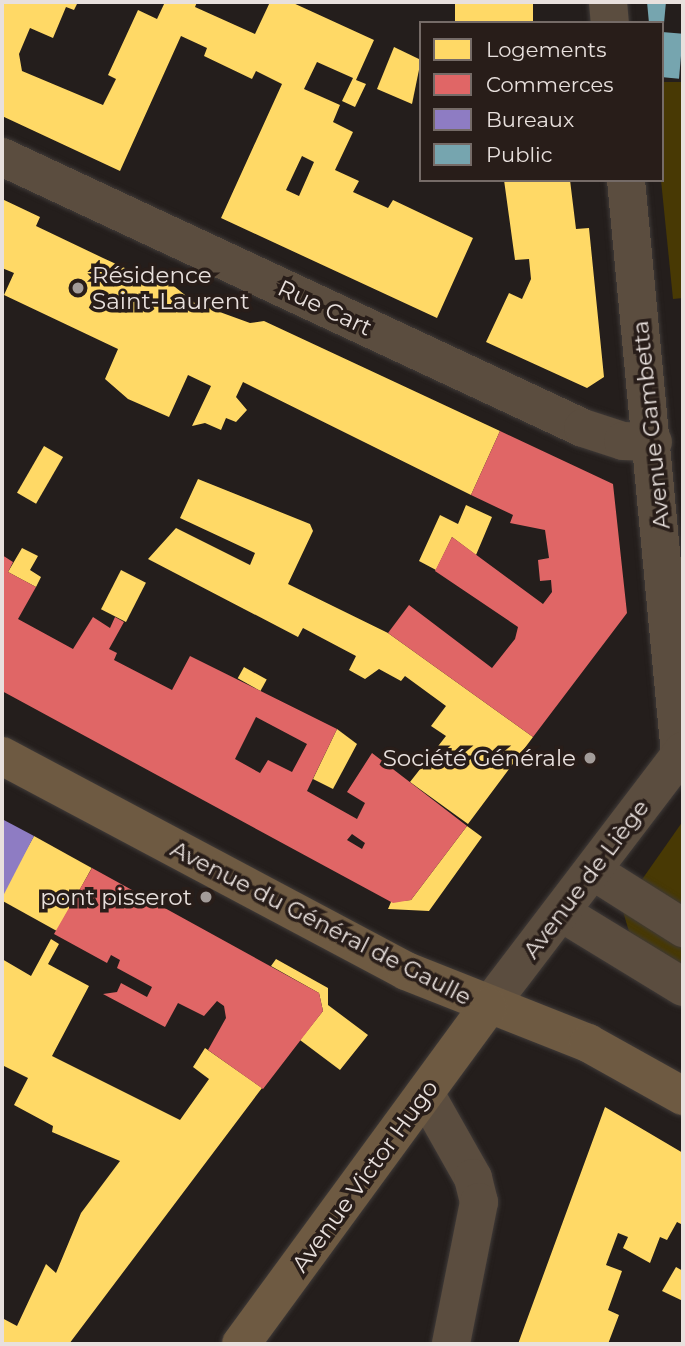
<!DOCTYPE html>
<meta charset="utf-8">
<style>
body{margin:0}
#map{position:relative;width:685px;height:1346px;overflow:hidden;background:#241e1c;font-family:Montserrat,sans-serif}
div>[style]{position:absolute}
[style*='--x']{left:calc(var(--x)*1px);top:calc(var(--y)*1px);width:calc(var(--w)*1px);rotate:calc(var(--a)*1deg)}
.green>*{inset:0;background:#483904}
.homes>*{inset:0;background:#ffd966;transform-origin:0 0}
.shops>*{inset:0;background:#e06666}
.offices>*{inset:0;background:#8e7cc3}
.public>*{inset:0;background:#76a5af;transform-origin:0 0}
.roads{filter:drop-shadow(0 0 2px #3f3a38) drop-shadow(0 0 2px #3f3a38)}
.minor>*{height:38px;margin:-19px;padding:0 19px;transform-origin:19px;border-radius:19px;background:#5b4d3f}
.major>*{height:38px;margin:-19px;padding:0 19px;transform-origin:19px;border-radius:19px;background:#6e5a42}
.dots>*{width:19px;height:19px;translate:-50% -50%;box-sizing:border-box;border:4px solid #281d19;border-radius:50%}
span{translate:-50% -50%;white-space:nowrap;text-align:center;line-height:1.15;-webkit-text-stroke:7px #281d19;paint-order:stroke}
.poi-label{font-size:23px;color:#e8e0dd}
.left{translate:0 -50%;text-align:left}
.right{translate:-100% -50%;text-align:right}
.street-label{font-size:23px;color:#e8e0dd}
.frame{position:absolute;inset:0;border:4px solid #e8e0dd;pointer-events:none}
.legend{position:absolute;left:419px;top:21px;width:245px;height:161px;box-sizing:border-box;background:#281d19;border:2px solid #756b67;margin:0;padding:9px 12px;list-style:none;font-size:21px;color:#e8e0dd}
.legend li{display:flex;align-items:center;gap:14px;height:35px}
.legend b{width:35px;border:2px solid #756b67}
</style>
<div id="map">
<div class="green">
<i style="clip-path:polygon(662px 82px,683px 82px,683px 298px,673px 299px,661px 180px)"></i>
<i style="clip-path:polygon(683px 821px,683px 966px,630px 935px,622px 908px)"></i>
</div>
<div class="homes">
<i style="clip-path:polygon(evenodd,2px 2px,78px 2px,74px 10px,66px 7px,53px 38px,30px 28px,19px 54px,22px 71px,103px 105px,116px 79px,108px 75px,138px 10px,157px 19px,165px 2px,197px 2px,195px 7px,255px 34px,270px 2px,291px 2px,374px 40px,356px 80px,366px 84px,355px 107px,342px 101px,353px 78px,317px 62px,304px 89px,340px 105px,333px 122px,353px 132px,335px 170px,359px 181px,353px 192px,388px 208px,393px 200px,473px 238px,437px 318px,221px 218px,282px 84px,256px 71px,252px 79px,204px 56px,207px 48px,181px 36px,120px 171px,2px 116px,2px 2px,302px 156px,314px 162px,299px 196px,286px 190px,302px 156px)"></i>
<i style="left:455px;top:2px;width:78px;height:21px"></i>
<i style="clip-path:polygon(394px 47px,421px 60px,412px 104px,377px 89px)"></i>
<i style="clip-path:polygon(504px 180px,570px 180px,576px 229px,589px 228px,604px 377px,587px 388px,486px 342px,509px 293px,522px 299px,531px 279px,529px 259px,515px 260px)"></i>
<i style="clip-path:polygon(2px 199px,40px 217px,36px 226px,103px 258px,151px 280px,155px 271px,195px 303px,250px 323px,264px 321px,500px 431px,471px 495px,243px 382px,236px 397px,247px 410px,236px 422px,226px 418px,221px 430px,205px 423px,192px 426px,211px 386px,188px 375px,169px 417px,128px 399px,105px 379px,118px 349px,4px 295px,14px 273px,2px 268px)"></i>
<i style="left:44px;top:446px;width:22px;height:54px;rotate:30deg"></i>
<i style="clip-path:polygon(198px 479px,310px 524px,313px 531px,288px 584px,388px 633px,533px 737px,468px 824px,410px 782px,446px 736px,431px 726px,446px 706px,405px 676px,401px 681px,379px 669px,365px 679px,349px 670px,356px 656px,303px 628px,298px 637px,148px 559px,176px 528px,250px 565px,255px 553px,180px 518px)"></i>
<i style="clip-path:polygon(466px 505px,492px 517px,476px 555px,452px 537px,436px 570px,419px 561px,440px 515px,458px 524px)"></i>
<i style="clip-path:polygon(22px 548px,38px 556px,30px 570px,41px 577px,36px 587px,8px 572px)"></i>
<i style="left:121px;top:570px;width:28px;height:44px;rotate:27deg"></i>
<i style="left:244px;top:667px;width:26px;height:13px;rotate:29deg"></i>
<i style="clip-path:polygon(337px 729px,357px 744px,333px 789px,313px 779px)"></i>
<i style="clip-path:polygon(467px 826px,482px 837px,429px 911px,388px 909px,391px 902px,411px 900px)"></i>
<i style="left:34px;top:836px;width:66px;height:72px;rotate:29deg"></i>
<i style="clip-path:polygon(51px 939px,59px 944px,48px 964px,89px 986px,52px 1056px,180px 1120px,209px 1079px,193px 1067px,205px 1048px,262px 1088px,69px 1344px,2px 1344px,2px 1318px,17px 1326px,46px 1264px,56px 1273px,81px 1213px,120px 1161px,52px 1132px,53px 1126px,14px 1105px,28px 1078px,2px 1065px,2px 959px,31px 976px)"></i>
<i style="clip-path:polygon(276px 959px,328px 988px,328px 1005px,368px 1035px,340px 1070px,300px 1040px,323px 1011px,319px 993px,271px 966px)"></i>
<i style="clip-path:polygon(605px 1107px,683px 1153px,683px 1225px,677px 1222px,667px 1240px,660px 1237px,650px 1263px,623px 1248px,628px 1237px,618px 1233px,606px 1265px,622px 1271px,608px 1310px,619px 1315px,608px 1344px,518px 1344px)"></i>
<i style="clip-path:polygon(676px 1267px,683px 1271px,683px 1301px,662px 1291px)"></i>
</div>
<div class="shops">
<i style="clip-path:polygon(500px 431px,613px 484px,627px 613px,533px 737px,388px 633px,409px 605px,492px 668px,515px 639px,518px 627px,435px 571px,452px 537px,543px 604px,552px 592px,551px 580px,540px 581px,538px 560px,549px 558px,545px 530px,510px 523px,513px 515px,471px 495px)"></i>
<i style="clip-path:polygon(evenodd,2px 555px,13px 562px,8px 572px,36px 587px,18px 619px,73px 649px,93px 617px,110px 628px,115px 617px,124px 622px,109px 649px,117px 653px,114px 660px,172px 690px,190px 656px,337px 729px,307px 791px,357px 819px,365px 803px,347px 792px,372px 753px,467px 826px,411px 900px,393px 903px,2px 691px,2px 555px,256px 717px,307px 744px,292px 772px,268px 760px,260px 773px,235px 759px,256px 717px,2px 555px,352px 834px,365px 843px,362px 849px,347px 840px,352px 834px)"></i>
<i style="clip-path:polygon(92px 868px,319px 993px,323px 1011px,263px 1089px,208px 1050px,226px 1018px,224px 1006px,217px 1001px,204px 1016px,178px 1003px,165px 1027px,103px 994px,117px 992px,121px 983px,147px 997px,152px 987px,117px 968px,120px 960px,111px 955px,107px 963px,54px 934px)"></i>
</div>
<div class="offices">
<i style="clip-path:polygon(2px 819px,34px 836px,2px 898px)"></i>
</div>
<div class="public">
<i style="clip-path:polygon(647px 2px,666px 2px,664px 23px,649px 23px)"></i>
<i style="left:662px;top:32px;width:21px;height:45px;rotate:5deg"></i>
</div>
<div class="roads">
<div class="minor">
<i style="--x:608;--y:2;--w:21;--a:85"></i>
<i style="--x:2;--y:157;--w:641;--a:25.01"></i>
<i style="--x:583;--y:428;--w:42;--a:18"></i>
<i style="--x:623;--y:441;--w:30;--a:2"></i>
<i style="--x:626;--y:180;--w:578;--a:84.63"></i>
<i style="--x:593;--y:871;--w:107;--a:32.3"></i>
<i style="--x:562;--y:913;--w:142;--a:31.4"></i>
<i style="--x:488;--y:1007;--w:322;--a:-52.7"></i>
<i style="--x:425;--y:1093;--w:98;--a:60.5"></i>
<i style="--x:473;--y:1178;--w:25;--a:76"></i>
<i style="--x:479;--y:1202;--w:145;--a:101.2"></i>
</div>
<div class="major">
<i style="--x:2;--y:756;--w:458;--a:28"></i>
<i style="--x:406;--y:971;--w:196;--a:21.6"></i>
<i style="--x:588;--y:1043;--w:109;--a:29.2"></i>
<i style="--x:241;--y:1344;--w:418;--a:-53.8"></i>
</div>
</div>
<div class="dots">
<i style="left:78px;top:288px;background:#a39c99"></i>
<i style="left:590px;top:758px;background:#a39c99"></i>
<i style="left:206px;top:897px;background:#a39c99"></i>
</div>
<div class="poi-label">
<span class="left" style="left:92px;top:288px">Résidence<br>Saint-Laurent</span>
<span class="right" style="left:576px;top:758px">Société Générale</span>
<span class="right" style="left:192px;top:897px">pont pisserot</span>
</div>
<div class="street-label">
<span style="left:325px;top:308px;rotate:25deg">Rue Cart</span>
<span style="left:651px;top:425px;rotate:-96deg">Avenue Gambetta</span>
<span style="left:586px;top:879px;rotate:-53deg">Avenue de Liège</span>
<span style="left:321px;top:923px;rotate:27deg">Avenue du Général de Gaulle</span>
<span style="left:365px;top:1176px;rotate:-54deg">Avenue Victor Hugo</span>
</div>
<div class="frame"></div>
<ul class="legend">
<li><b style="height:19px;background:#ffd966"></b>Logements</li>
<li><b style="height:19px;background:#e06666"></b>Commerces</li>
<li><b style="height:19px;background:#8e7cc3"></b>Bureaux</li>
<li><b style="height:19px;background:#76a5af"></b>Public</li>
</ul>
</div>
